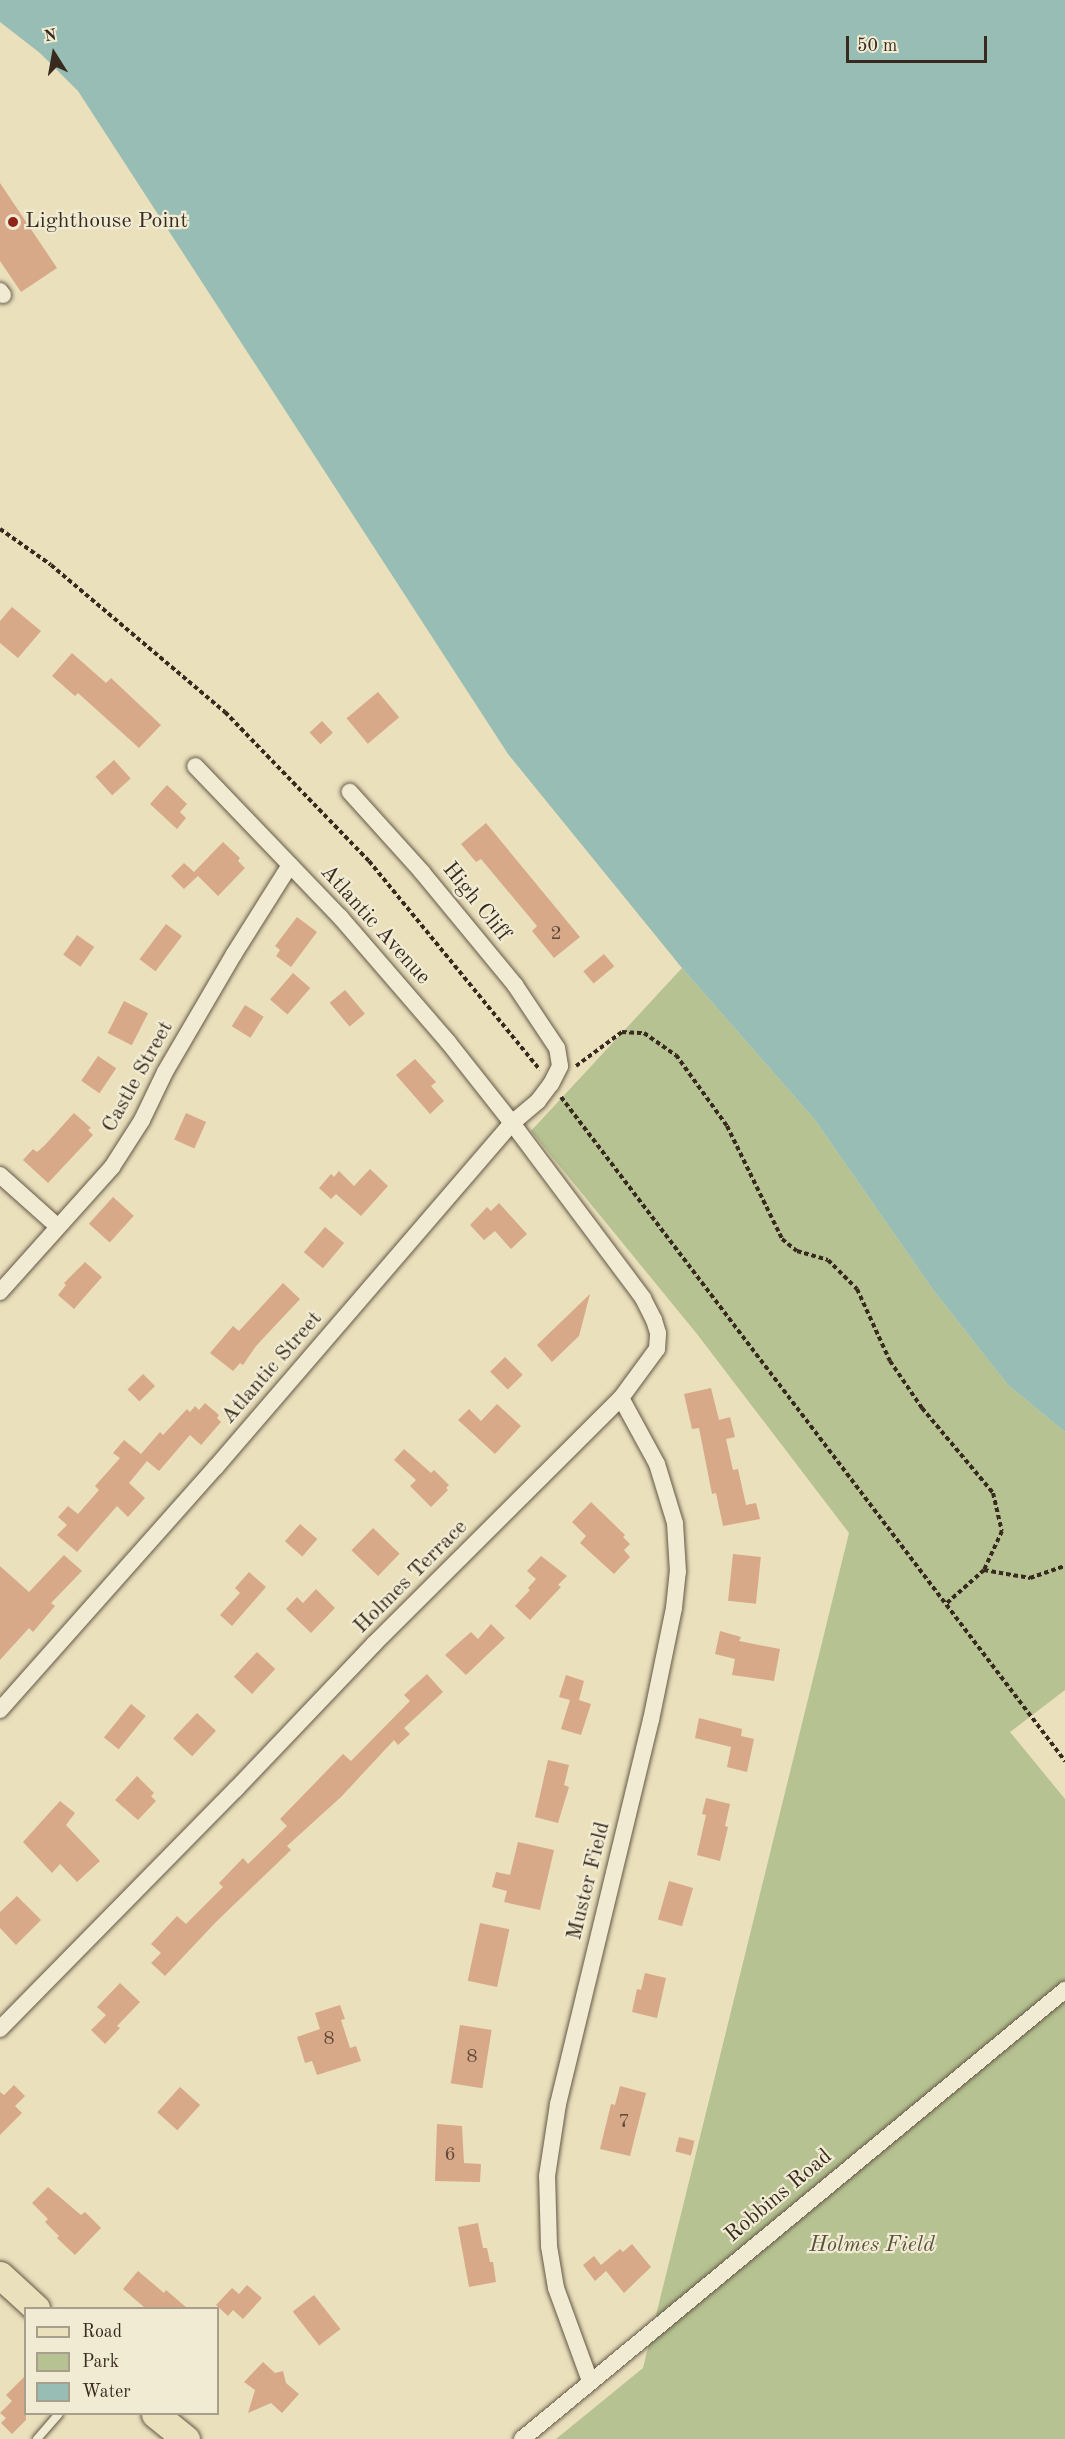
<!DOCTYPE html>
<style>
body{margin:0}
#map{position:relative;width:1065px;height:2439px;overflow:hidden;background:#eae0bc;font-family:"Old Standard TT",serif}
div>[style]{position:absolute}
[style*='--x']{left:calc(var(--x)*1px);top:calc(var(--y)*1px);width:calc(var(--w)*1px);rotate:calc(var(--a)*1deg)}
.green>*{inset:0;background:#b6c291}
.water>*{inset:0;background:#98bdb4}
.building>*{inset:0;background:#d7a989;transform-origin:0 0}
.path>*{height:4px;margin-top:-2px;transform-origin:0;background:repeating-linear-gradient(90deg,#382a1e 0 4.5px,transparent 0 7.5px)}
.roads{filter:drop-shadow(0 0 2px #645846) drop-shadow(0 0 2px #645846)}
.service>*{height:8px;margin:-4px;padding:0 4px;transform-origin:4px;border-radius:4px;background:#f1ebd3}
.minor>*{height:16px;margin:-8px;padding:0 8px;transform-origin:8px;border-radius:8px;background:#f1ebd3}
.primary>*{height:27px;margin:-13.5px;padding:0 13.5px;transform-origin:13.5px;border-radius:13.5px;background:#eae0bc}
.dots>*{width:16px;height:16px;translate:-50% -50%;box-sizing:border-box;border:3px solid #f1ebd3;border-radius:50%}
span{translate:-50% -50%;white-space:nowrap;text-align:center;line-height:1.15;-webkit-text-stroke:4.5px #f1ebd3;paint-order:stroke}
.number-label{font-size:20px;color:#604a39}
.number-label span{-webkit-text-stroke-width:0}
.poi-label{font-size:22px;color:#382a1e}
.left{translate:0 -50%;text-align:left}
.street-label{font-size:22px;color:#382a1e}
.park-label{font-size:22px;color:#58503b;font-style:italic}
.legend{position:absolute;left:24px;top:2307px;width:195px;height:108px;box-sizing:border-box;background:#f1ebd3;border:2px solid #a79e8b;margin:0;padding:8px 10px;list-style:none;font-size:18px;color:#382a1e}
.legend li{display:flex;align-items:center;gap:12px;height:30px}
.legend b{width:30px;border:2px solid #a79e8b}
.north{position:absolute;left:24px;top:24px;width:60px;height:60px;-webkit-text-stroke:4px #f1ebd3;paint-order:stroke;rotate:349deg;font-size:16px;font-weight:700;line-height:24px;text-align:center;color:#382a1e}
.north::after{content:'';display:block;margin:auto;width:21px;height:27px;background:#382a1e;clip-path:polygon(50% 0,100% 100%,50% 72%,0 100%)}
.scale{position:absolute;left:846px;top:36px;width:141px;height:27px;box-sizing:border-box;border:3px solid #382a1e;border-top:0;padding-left:8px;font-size:18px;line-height:21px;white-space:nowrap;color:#382a1e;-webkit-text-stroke:4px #f1ebd3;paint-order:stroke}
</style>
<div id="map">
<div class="green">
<i style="clip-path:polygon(682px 968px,815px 1120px,934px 1291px,1008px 1385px,1065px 1432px,1065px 1690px,1010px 1732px,1065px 1799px,1065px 2439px,556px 2439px,643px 2368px,849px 1533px,697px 1334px,531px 1131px)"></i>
</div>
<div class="water">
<i style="clip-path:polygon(0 0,1065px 0,1065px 1432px,1008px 1385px,934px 1291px,815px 1120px,682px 968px,508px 754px,78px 91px,40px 53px,0 22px)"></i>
</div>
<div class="building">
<i style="clip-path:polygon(0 183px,57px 268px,21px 292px,0 261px)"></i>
<i style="clip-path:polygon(12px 607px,41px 631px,18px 658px,0 643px,0 621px)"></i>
<i style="clip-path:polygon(72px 653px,106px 683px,111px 678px,161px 725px,139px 748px,78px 693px,75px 696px,52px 676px)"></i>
<i style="left:378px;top:692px;width:33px;height:41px;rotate:50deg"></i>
<i style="left:322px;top:721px;width:16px;height:17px;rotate:47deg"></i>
<i style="left:114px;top:760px;width:25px;height:25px;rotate:48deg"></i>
<i style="clip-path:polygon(167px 785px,187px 804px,180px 812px,186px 818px,177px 829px,150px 804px)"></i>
<i style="clip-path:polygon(486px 823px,580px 937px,554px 958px,532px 931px,537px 926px,481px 859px,476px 862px,461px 844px)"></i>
<i style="clip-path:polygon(223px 842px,240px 858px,238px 861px,245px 868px,218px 896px,198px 876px,184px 889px,171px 876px,184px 863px,194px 872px)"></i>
<i style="clip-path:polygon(297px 917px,317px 932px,291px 967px,276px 956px,280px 950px,275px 946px)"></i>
<i style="left:166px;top:924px;width:20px;height:44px;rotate:37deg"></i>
<i style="left:77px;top:935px;width:21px;height:24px;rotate:35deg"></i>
<i style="left:604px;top:954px;width:16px;height:27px;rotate:50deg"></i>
<i style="left:293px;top:973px;width:23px;height:35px;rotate:41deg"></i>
<i style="left:345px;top:990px;width:31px;height:20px;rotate:50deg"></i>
<i style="left:124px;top:1001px;width:27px;height:36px;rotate:27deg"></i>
<i style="left:245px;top:1005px;width:22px;height:25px;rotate:32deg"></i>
<i style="left:98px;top:1056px;width:22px;height:30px;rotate:34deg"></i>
<i style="clip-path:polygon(415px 1059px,436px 1082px,431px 1086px,444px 1101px,430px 1114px,396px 1075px)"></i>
<i style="clip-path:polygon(74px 1113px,91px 1128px,88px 1130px,93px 1135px,48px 1183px,23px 1160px,33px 1149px,37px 1152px,44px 1146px)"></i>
<i style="left:186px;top:1113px;width:22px;height:29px;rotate:24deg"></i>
<i style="clip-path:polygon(370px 1169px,388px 1186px,361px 1216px,336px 1194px,331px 1199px,319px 1188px,331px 1174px,334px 1177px,339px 1171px,354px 1186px)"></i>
<i style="left:113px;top:1197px;width:28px;height:36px;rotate:42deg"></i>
<i style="clip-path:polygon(499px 1203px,527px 1234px,511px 1249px,495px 1231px,484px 1240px,470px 1225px,487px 1207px,491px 1211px)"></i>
<i style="left:325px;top:1227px;width:25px;height:33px;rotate:40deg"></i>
<i style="clip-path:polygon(85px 1262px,102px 1277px,74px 1309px,58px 1295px,66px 1285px,64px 1283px)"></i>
<i style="clip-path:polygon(283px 1283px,300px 1299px,256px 1346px,243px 1365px,240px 1363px,233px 1371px,210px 1353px,233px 1326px,239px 1331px)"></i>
<i style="clip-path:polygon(590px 1294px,579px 1336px,552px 1362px,537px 1345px)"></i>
<i style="left:505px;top:1357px;width:25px;height:21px;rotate:45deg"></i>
<i style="left:143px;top:1374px;width:17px;height:22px;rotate:45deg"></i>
<i style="clip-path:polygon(711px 1388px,719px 1420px,730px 1417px,735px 1437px,726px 1439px,733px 1470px,738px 1469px,746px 1505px,756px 1503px,760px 1519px,723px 1526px,716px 1493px,712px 1494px,699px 1428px,692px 1429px,684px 1394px)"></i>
<i style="clip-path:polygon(205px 1403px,219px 1415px,217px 1418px,221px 1422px,201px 1445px,190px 1435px,159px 1471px,147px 1461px,129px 1483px,145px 1498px,128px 1517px,117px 1506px,77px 1552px,57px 1535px,67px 1525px,58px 1517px,68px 1506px,78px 1514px,99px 1490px,95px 1486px,120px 1458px,113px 1453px,124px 1440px,141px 1454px,160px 1432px,163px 1435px,187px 1409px,190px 1412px,195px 1406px,199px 1410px)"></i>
<i style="clip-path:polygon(497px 1404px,521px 1426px,495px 1454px,458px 1420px,469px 1409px,481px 1421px)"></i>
<i style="clip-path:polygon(404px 1449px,431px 1473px,434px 1470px,449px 1485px,446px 1488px,448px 1490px,431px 1507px,410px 1486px,416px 1480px,394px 1460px)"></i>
<i style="clip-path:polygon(591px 1502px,625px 1535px,623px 1537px,630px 1544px,624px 1550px,630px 1557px,614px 1574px,580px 1543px,586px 1536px,572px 1522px)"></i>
<i style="left:300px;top:1524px;width:23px;height:23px;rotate:41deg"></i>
<i style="left:373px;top:1528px;width:37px;height:31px;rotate:44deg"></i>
<i style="left:733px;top:1554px;width:28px;height:47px;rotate:6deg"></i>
<i style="clip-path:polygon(64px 1555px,82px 1571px,51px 1603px,55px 1606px,33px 1632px,29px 1628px,0 1660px,0 1566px,29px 1592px)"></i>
<i style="clip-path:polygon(541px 1556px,567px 1576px,558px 1585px,561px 1587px,530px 1620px,515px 1606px,530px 1590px,528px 1588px,536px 1579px,527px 1571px)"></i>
<i style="clip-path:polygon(249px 1572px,266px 1587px,232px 1626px,220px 1615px,240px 1593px,235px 1588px)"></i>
<i style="clip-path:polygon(316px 1589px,335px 1608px,311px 1633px,286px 1609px,297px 1597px,303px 1603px)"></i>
<i style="clip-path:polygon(491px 1624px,505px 1638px,466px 1675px,445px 1655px,471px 1632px,478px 1639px)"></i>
<i style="clip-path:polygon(720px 1631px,741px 1637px,739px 1641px,780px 1649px,774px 1681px,732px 1675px,735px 1659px,715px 1654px)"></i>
<i style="left:257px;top:1652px;width:25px;height:34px;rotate:43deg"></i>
<i style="clip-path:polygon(427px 1674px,443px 1692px,404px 1728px,410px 1734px,398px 1745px,394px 1740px,341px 1797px,287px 1846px,291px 1850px,216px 1922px,165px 1976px,151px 1963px,161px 1953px,151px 1944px,177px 1916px,186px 1924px,223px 1887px,219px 1883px,243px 1858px,248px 1864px,287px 1826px,280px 1819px,343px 1754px,351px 1761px,410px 1701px,404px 1695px)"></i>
<i style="clip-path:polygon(566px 1675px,584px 1681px,579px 1700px,591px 1704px,581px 1735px,561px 1729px,570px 1700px,559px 1697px)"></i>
<i style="left:131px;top:1704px;width:19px;height:43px;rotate:39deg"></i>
<i style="left:197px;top:1713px;width:26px;height:35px;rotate:43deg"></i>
<i style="clip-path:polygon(699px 1718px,742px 1729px,741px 1736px,754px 1739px,747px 1772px,727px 1767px,731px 1747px,695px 1738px)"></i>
<i style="clip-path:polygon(548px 1760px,569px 1765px,564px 1785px,569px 1787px,558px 1823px,535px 1817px)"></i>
<i style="clip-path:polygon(137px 1776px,154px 1793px,151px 1796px,156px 1801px,138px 1820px,115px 1800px)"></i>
<i style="clip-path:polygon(706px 1798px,730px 1804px,725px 1826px,728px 1827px,720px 1861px,697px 1855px,706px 1815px,702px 1814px)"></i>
<i style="clip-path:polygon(60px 1801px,75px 1813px,66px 1825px,100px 1861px,77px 1882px,60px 1864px,52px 1873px,23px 1842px)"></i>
<i style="clip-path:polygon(518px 1842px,554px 1850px,540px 1910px,504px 1902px,507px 1891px,492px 1887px,496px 1872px,510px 1875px)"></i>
<i style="left:669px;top:1881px;width:25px;height:40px;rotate:16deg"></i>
<i style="clip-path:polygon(17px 1896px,41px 1920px,16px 1945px,0 1928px,0 1912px)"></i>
<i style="left:480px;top:1923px;width:30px;height:59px;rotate:12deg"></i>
<i style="clip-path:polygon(645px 1973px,666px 1978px,657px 2018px,632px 2012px,637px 1989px,641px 1990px)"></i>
<i style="clip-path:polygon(120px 1983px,140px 2002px,117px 2026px,120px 2028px,105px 2044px,91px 2030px,106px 2015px,97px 2007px)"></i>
<i style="clip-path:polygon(340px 2005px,345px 2019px,341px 2020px,350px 2048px,356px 2046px,361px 2061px,317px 2075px,312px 2061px,305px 2063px,297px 2037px,320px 2029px,315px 2013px)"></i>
<i style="left:460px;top:2025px;width:32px;height:59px;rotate:9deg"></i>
<i style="clip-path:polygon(14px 2085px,25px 2096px,15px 2106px,22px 2113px,0 2135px,0 2092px,4px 2095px)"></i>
<i style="clip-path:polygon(620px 2086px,646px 2093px,630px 2156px,600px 2149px,611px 2104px,615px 2105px)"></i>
<i style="left:180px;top:2087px;width:27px;height:34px;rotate:42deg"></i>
<i style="clip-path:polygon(437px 2124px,462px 2126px,464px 2163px,481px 2164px,480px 2182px,435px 2181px)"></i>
<i style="left:679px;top:2137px;width:16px;height:15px;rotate:14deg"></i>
<i style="clip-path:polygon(48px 2187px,81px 2215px,85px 2212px,101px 2228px,75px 2255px,57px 2238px,59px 2236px,45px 2222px,48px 2219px,32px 2203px)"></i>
<i style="clip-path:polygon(478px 2223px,483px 2248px,487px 2248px,490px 2262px,493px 2262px,496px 2282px,469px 2287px,458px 2227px)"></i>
<i style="clip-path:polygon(632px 2244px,651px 2267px,624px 2293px,606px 2271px,595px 2281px,583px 2265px,594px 2256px,601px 2265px,620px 2249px,623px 2252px)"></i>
<i style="clip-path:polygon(138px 2271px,164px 2293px,166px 2290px,187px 2308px,145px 2308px,123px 2289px)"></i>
<i style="clip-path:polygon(247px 2285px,262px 2298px,243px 2319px,233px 2310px,228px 2316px,216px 2305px,232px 2288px,239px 2294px)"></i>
<i style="left:314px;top:2295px;width:43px;height:27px;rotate:52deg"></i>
<i style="clip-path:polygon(263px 2362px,275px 2373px,283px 2371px,286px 2383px,299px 2394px,282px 2413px,271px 2403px,248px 2413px,255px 2390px,244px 2382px)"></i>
<i style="clip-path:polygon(26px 2375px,26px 2420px,12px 2434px,1px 2423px,6px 2418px,0 2413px,12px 2401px,6px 2395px)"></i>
</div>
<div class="path">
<i style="--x:0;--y:529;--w:62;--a:35.2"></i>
<i style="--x:51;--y:565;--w:228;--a:40.2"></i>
<i style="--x:225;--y:712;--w:207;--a:46"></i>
<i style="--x:369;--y:861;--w:270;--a:50.7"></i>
<i style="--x:576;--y:1066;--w:57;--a:-36.5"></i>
<i style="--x:622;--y:1032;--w:22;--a:3"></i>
<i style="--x:644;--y:1033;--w:39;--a:35"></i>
<i style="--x:676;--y:1055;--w:87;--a:54.3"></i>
<i style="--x:727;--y:1126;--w:126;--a:64"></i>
<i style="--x:782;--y:1239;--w:19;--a:39"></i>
<i style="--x:797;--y:1251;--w:32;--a:16"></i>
<i style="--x:828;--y:1260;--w:41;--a:45"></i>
<i style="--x:857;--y:1289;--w:79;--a:65.4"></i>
<i style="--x:890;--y:1361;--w:57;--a:55.8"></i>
<i style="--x:922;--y:1408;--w:111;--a:50.1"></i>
<i style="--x:993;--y:1493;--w:39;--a:77"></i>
<i style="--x:1002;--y:1531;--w:43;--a:114.8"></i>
<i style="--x:984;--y:1570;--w:50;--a:138.3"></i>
<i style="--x:561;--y:1097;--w:834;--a:52.8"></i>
<i style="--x:984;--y:1570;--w:47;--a:9.9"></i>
<i style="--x:1030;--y:1578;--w:37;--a:-19"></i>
</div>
<div class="roads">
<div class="service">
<i style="--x:37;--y:2439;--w:33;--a:-49"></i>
</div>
<div class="minor">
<i style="--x:0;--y:291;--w:5;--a:53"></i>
<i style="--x:0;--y:1175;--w:76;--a:41.8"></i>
<i style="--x:0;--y:1292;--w:168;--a:-48.1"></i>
<i style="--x:112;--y:1167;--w:56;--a:-57.4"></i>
<i style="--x:142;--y:1120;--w:53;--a:-64.4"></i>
<i style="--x:165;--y:1072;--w:137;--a:-59.7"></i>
<i style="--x:234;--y:954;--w:105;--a:-57.8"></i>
<i style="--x:0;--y:1710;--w:325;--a:-48.4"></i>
<i style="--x:216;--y:1467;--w:454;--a:-49.3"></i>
<i style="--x:512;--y:1123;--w:34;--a:-40"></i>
<i style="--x:538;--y:1101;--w:21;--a:-53"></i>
<i style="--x:551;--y:1084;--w:20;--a:-63"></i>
<i style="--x:560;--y:1066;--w:18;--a:-99"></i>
<i style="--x:557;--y:1048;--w:76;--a:-123.7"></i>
<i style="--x:515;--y:985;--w:146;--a:-129.5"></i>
<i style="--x:422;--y:872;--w:108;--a:-132"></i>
<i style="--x:0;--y:2029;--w:337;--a:-45.5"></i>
<i style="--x:236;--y:1789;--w:200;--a:-46.4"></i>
<i style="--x:374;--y:1644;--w:349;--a:-44.9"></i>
<i style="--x:621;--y:1398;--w:61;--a:-53.7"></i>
<i style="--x:657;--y:1349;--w:16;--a:-86"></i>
<i style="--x:658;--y:1333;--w:14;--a:-107"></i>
<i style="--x:654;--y:1320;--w:25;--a:-117"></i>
<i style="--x:643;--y:1298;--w:219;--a:-126.8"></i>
<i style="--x:512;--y:1123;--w:103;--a:-128.3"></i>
<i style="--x:448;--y:1042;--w:165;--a:-130.8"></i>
<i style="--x:340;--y:917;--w:209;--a:-133.8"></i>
<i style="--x:590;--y:2381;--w:99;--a:-110.1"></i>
<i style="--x:556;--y:2288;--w:43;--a:-99.5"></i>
<i style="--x:549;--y:2246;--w:70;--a:-91.6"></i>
<i style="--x:547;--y:2176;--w:73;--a:-81.3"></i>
<i style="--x:558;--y:2104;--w:395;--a:-76.4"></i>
<i style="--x:651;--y:1720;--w:114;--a:-78.4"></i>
<i style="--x:674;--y:1608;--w:36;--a:-84"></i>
<i style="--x:678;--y:1572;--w:49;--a:-93.5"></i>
<i style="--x:675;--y:1523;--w:62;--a:-107"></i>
<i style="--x:657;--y:1464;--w:75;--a:-118.6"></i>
<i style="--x:522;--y:2439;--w:705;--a:-39.59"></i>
</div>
<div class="primary">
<i style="--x:0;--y:2275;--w:49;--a:42.5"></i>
<i style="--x:155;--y:2414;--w:40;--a:39"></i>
</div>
</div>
<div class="dots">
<i style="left:13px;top:222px;background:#8f2418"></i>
</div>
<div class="number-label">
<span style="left:556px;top:934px">2</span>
<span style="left:329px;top:2039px">8</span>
<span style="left:472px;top:2057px">8</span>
<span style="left:624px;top:2122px">7</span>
<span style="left:450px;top:2155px">6</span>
</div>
<div class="poi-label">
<span class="left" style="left:25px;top:222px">Lighthouse Point</span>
</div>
<div class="street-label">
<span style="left:476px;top:902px;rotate:51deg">High Cliff</span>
<span style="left:375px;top:925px;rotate:48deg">Atlantic Avenue</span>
<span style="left:138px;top:1077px;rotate:-61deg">Castle Street</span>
<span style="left:272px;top:1368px;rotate:-49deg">Atlantic Street</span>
<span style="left:411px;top:1577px;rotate:-45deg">Holmes Terrace</span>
<span style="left:589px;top:1881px;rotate:-76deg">Muster Field</span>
<span style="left:779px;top:2196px;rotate:-40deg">Robbins Road</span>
</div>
<div class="park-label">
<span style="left:872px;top:2246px">Holmes Field</span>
</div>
<ul class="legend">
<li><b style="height:8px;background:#eae0bc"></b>Road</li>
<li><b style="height:16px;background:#b6c291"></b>Park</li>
<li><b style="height:16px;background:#98bdb4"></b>Water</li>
</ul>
<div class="north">N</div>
<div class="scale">50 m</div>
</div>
